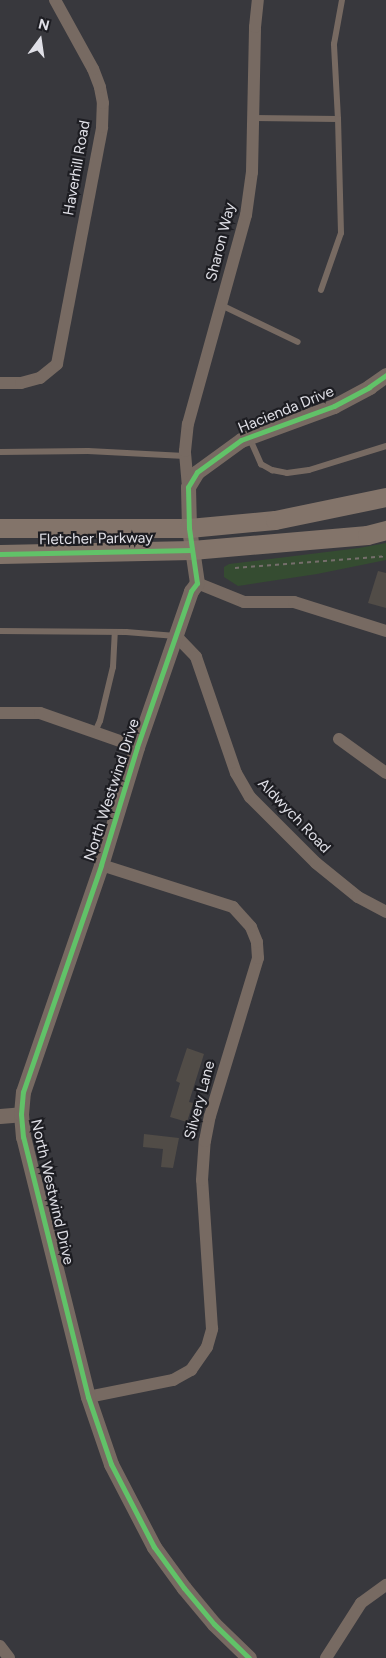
<!DOCTYPE html>
<style>
body{margin:0}
#map{position:relative;width:386px;height:1658px;overflow:hidden;background:#38383d;font-family:Figtree,sans-serif}
div>[style]{position:absolute}
[style*='--x']{left:calc(var(--x)*1px);top:calc(var(--y)*1px);width:calc(var(--w)*1px);rotate:calc(var(--a)*1deg)}
.green>*{inset:0;background:#354c31}
.building>*{inset:0;background:#514c47}
.path>*{height:2px;margin-top:-1px;transform-origin:0;background:repeating-linear-gradient(90deg,#756e6b 0 4px,transparent 0 8px)}
.service>*{height:6px;margin:-3px;padding:0 3px;transform-origin:3px;border-radius:3px;background:#776a62}
.minor>*{height:12px;margin:-6px;padding:0 6px;transform-origin:6px;border-radius:6px;background:#776a62}
.tertiary>*{height:15px;margin:-7.5px;padding:0 7.5px;transform-origin:7.5px;border-radius:7.5px;background:#776a62}
.primary>*{height:19px;margin:-9.5px;padding:0 9.5px;transform-origin:9.5px;border-radius:9.5px;background:#83746a}
.cycleway>*{height:5px;margin:-2.5px;padding:0 2.5px;transform-origin:2.5px;border-radius:2.5px;background:#61c268}
span{translate:-50% -50%;white-space:nowrap;text-align:center;line-height:1.15;-webkit-text-stroke:4.5px #1d1d22;paint-order:stroke}
.street-label{font-size:15px;color:#e0e0e7}
.north{position:absolute;left:15px;top:15px;width:50px;height:50px;-webkit-text-stroke:4px #1d1d22;paint-order:stroke;rotate:14deg;font-size:14px;font-weight:700;line-height:20px;text-align:center;color:#e0e0e7}
.north::after{content:'';display:block;margin:auto;width:18px;height:22px;background:#e0e0e7;clip-path:polygon(50% 0,100% 100%,50% 72%,0 100%)}
</style>
<div id="map">
<div class="green">
<i style="clip-path:polygon(386px 543px,386px 560px,317px 574px,238px 586px,224px 577px,224px 567px,229px 564px,359px 548px)"></i>
</div>
<div class="building">
<i style="clip-path:polygon(378px 571px,386px 573px,386px 608px,368px 603px)"></i>
<i style="clip-path:polygon(187px 1048px,204px 1054px,189px 1102px,193px 1103px,187px 1122px,170px 1117px,180px 1083px,176px 1081px)"></i>
<i style="clip-path:polygon(144px 1134px,179px 1138px,173px 1168px,161px 1167px,163px 1149px,143px 1147px)"></i>
</div>
<div class="path">
<i style="--x:235;--y:568;--w:151;--a:-4.5"></i>
</div>
<div class="service">
<i style="--x:253;--y:118;--w:85;--a:0.7"></i>
<i style="--x:338;--y:119;--w:75;--a:-93.1"></i>
<i style="--x:334;--y:44;--w:45;--a:-79.7"></i>
<i style="--x:321;--y:290;--w:60;--a:-70.7"></i>
<i style="--x:341;--y:233;--w:114;--a:-91.5"></i>
<i style="--x:221;--y:305;--w:85;--a:25.7"></i>
<i style="--x:249;--y:437;--w:30;--a:66"></i>
<i style="--x:261;--y:464;--w:13;--a:29"></i>
<i style="--x:272;--y:470;--w:15;--a:11"></i>
<i style="--x:287;--y:473;--w:22;--a:-8"></i>
<i style="--x:309;--y:470;--w:81;--a:-17.3"></i>
<i style="--x:0;--y:452;--w:88;--a:-0.7"></i>
<i style="--x:88;--y:451;--w:97;--a:3"></i>
<i style="--x:0;--y:631;--w:126;--a:0.5"></i>
<i style="--x:126;--y:632;--w:50;--a:4.6"></i>
<i style="--x:95;--y:732;--w:12;--a:-66"></i>
<i style="--x:100;--y:721;--w:56;--a:-76.5"></i>
<i style="--x:113;--y:667;--w:35;--a:-87"></i>
</div>
<div class="minor">
<i style="--x:0;--y:383;--w:21;--a:0"></i>
<i style="--x:21;--y:383;--w:20;--a:-15"></i>
<i style="--x:40;--y:378;--w:22;--a:-39"></i>
<i style="--x:57;--y:364;--w:241;--a:-79.2"></i>
<i style="--x:102;--y:127;--w:24;--a:-88"></i>
<i style="--x:103;--y:103;--w:16;--a:-101"></i>
<i style="--x:100;--y:87;--w:19;--a:-111"></i>
<i style="--x:93;--y:69;--w:79;--a:-118.8"></i>
<i style="--x:188;--y:487;--w:36;--a:-95"></i>
<i style="--x:185;--y:451;--w:27;--a:-84"></i>
<i style="--x:188;--y:424;--w:217;--a:-74.5"></i>
<i style="--x:246;--y:215;--w:43;--a:-82.1"></i>
<i style="--x:252;--y:172;--w:145;--a:-88.8"></i>
<i style="--x:255;--y:27;--w:27;--a:-84"></i>
<i style="--x:197;--y:583;--w:51;--a:22"></i>
<i style="--x:244;--y:602;--w:50;--a:0"></i>
<i style="--x:294;--y:602;--w:96;--a:17.5"></i>
<i style="--x:176;--y:636;--w:29;--a:46"></i>
<i style="--x:196;--y:657;--w:123;--a:71"></i>
<i style="--x:236;--y:773;--w:28;--a:60"></i>
<i style="--x:250;--y:797;--w:93;--a:45"></i>
<i style="--x:316;--y:863;--w:54;--a:39"></i>
<i style="--x:358;--y:897;--w:32;--a:28"></i>
<i style="--x:0;--y:713;--w:40;--a:0"></i>
<i style="--x:40;--y:713;--w:103;--a:19.3"></i>
<i style="--x:339;--y:739;--w:58;--a:35.9"></i>
<i style="--x:88;--y:1397;--w:87;--a:-11.3"></i>
<i style="--x:173;--y:1380;--w:21;--a:-29"></i>
<i style="--x:191;--y:1370;--w:28;--a:-55"></i>
<i style="--x:207;--y:1347;--w:19;--a:-74"></i>
<i style="--x:212;--y:1329;--w:149;--a:-93.8"></i>
<i style="--x:202;--y:1180;--w:39;--a:-86"></i>
<i style="--x:205;--y:1141;--w:25;--a:-79"></i>
<i style="--x:210;--y:1116;--w:165;--a:-73.1"></i>
<i style="--x:258;--y:958;--w:16;--a:-94"></i>
<i style="--x:257;--y:942;--w:16;--a:-112"></i>
<i style="--x:251;--y:927;--w:27;--a:-132"></i>
<i style="--x:233;--y:907;--w:139;--a:-162.3"></i>
<i style="--x:0;--y:1646;--w:15;--a:53"></i>
<i style="--x:326;--y:1658;--w:65;--a:-57.5"></i>
<i style="--x:361;--y:1603;--w:31;--a:-36"></i>
</div>
<div class="tertiary">
<i style="--x:0;--y:1116;--w:21;--a:-5"></i>
<i style="--x:249;--y:1658;--w:49;--a:-135.8"></i>
<i style="--x:214;--y:1624;--w:47;--a:-129.8"></i>
<i style="--x:184;--y:1588;--w:51;--a:-126.2"></i>
<i style="--x:154;--y:1547;--w:93;--a:-117.4"></i>
<i style="--x:111;--y:1464;--w:71;--a:-108.9"></i>
<i style="--x:88;--y:1397;--w:268;--a:-104"></i>
<i style="--x:23;--y:1137;--w:23;--a:-95"></i>
<i style="--x:21;--y:1114;--w:22;--a:-85"></i>
<i style="--x:23;--y:1092;--w:240;--a:-71"></i>
<i style="--x:101;--y:865;--w:123;--a:-73"></i>
<i style="--x:137;--y:747;--w:165;--a:-70.9"></i>
<i style="--x:191;--y:591;--w:10;--a:-53"></i>
<i style="--x:197;--y:583;--w:56;--a:-98.3"></i>
<i style="--x:189;--y:528;--w:41;--a:-91.4"></i>
<i style="--x:188;--y:487;--w:17;--a:-59"></i>
<i style="--x:197;--y:472;--w:54;--a:-36"></i>
<i style="--x:241;--y:440;--w:99;--a:-20.1"></i>
<i style="--x:334;--y:406;--w:40;--a:-28"></i>
<i style="--x:369;--y:387;--w:21;--a:-35"></i>
</div>
<div class="primary">
<i style="--x:0;--y:528;--w:189;--a:0"></i>
<i style="--x:189;--y:528;--w:86;--a:-5.3"></i>
<i style="--x:275;--y:520;--w:113;--a:-11.7"></i>
<i style="--x:0;--y:554;--w:192;--a:-1.2"></i>
<i style="--x:192;--y:550;--w:176;--a:-4.9"></i>
<i style="--x:367;--y:535;--w:20;--a:-15"></i>
</div>
<div class="cycleway">
<i style="--x:0;--y:554;--w:192;--a:-1.2"></i>
<i style="--x:249;--y:1658;--w:49;--a:-135.8"></i>
<i style="--x:214;--y:1624;--w:47;--a:-129.8"></i>
<i style="--x:184;--y:1588;--w:51;--a:-126.2"></i>
<i style="--x:154;--y:1547;--w:93;--a:-117.4"></i>
<i style="--x:111;--y:1464;--w:71;--a:-108.9"></i>
<i style="--x:88;--y:1397;--w:268;--a:-104"></i>
<i style="--x:23;--y:1137;--w:23;--a:-95"></i>
<i style="--x:21;--y:1114;--w:22;--a:-85"></i>
<i style="--x:23;--y:1092;--w:240;--a:-71"></i>
<i style="--x:101;--y:865;--w:123;--a:-73"></i>
<i style="--x:137;--y:747;--w:165;--a:-70.9"></i>
<i style="--x:191;--y:591;--w:10;--a:-53"></i>
<i style="--x:197;--y:583;--w:56;--a:-98.3"></i>
<i style="--x:189;--y:528;--w:41;--a:-91.4"></i>
<i style="--x:188;--y:487;--w:17;--a:-59"></i>
<i style="--x:197;--y:472;--w:54;--a:-36"></i>
<i style="--x:241;--y:440;--w:99;--a:-20.1"></i>
<i style="--x:334;--y:406;--w:40;--a:-28"></i>
<i style="--x:369;--y:387;--w:21;--a:-35"></i>
</div>
<div class="street-label">
<span style="left:77px;top:168px;rotate:-80deg">Haverhill Road</span>
<span style="left:221px;top:242px;rotate:-76deg">Sharon Way</span>
<span style="left:286px;top:410px;rotate:-22deg">Hacienda Drive</span>
<span style="left:96px;top:539px;rotate:-1deg">Fletcher Parkway</span>
<span style="left:112px;top:790px;rotate:-72deg">North Westwind Drive</span>
<span style="left:294px;top:816px;rotate:46deg">Aldwych Road</span>
<span style="left:200px;top:1100px;rotate:-75deg">Silvery Lane</span>
<span style="left:52px;top:1192px;rotate:77deg">North Westwind Drive</span>
</div>
<div class="north">N</div>
</div>
